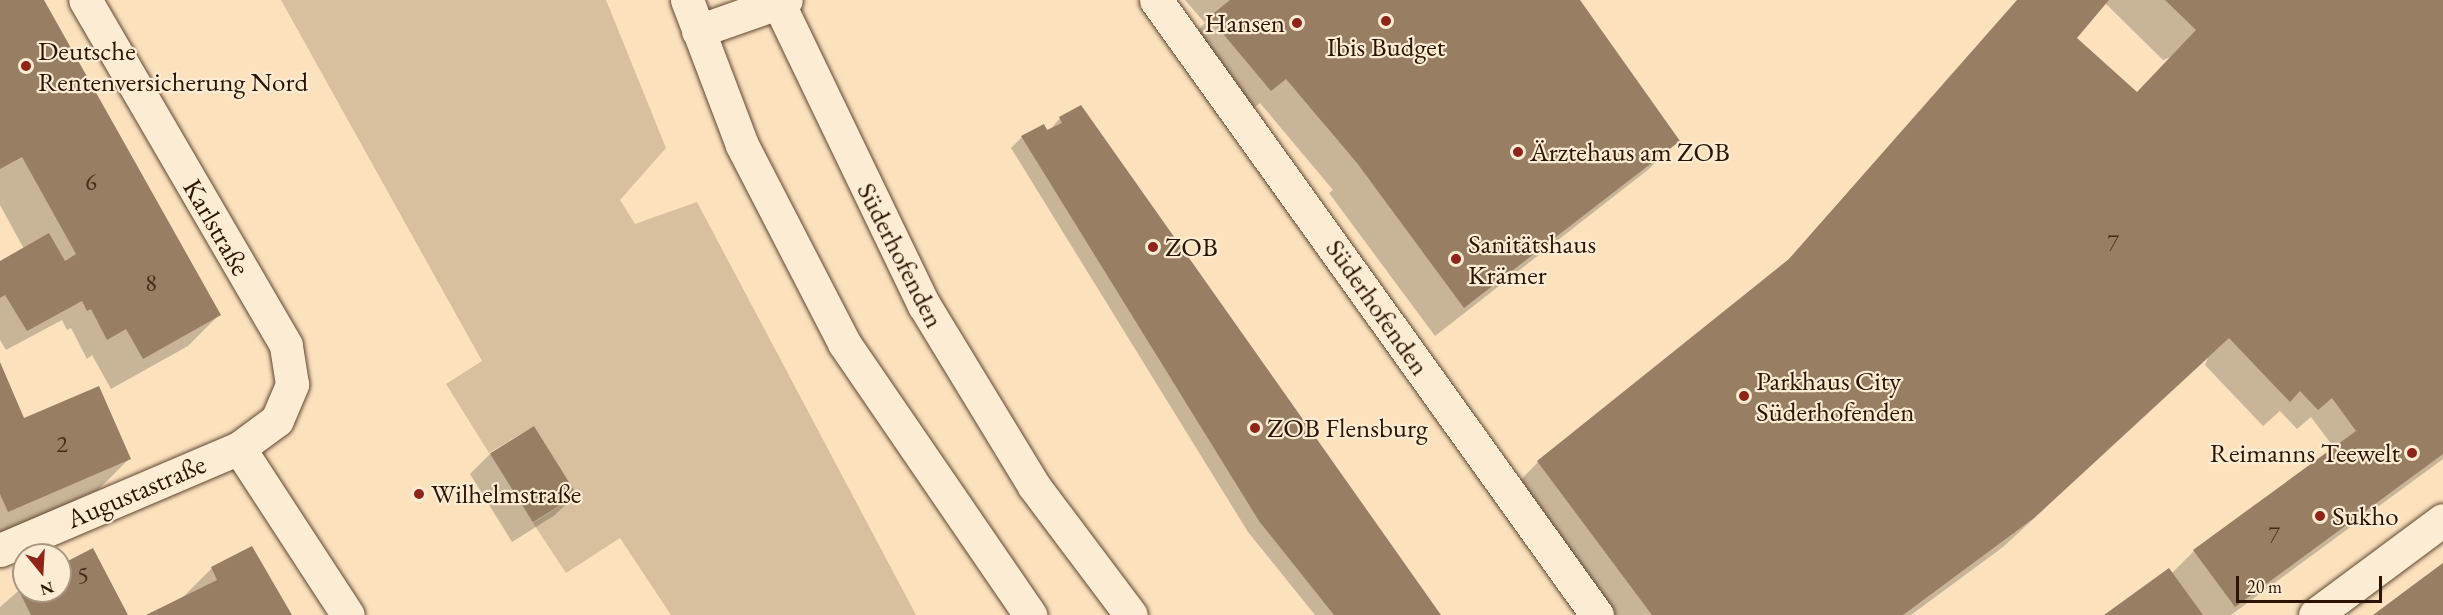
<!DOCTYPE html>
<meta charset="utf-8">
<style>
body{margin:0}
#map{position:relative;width:2443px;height:615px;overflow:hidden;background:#fbe2bd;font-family:"EB Garamond",serif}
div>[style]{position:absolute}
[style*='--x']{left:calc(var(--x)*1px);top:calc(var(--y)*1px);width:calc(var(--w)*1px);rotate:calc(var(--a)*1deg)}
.green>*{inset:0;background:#d8bf9d}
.shadow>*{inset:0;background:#0003}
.building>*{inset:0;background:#987e62;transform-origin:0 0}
.roads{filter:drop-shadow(0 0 2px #60462f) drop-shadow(0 0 2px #60462f)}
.street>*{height:33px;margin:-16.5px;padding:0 16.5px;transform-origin:16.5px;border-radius:16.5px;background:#fcecd4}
.secondary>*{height:33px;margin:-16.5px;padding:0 16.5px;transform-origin:16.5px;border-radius:16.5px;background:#fcecd4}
.dots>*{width:16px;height:16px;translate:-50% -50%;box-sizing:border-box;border:3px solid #fcecd4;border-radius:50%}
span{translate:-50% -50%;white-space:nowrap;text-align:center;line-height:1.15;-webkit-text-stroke:4.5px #fcecd4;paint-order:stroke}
.number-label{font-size:24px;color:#472d18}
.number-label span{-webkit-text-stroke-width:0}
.poi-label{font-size:27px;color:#2c1200}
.right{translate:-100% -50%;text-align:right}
.left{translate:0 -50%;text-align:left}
.street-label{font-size:27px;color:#2c1200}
.north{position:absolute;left:12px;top:543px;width:60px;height:60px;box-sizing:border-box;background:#fcecd4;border:2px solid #a9957f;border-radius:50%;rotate:162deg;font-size:16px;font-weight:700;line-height:24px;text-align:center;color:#2c1200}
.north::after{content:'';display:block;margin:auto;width:21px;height:27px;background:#8f2418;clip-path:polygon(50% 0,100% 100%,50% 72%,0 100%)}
.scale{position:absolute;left:2236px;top:576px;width:146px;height:27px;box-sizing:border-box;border:3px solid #2c1200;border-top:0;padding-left:8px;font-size:18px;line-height:21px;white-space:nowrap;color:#2c1200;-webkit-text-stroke:4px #fcecd4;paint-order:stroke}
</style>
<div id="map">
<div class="green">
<i style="clip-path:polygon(281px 0,606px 0,666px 148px,620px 200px,635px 224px,697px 202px,916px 615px,671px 615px,620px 538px,566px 573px,533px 523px,577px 495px,534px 426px,489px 453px,446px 384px,482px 361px)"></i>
</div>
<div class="shadow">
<i style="clip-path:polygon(0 0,42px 0,219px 315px,188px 346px,111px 389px,92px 355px,87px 359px,71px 328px,67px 330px,62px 320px,6px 350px,0 340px,0 263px,24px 249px,0 205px)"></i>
<i style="clip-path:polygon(1185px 0,1578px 0,1678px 140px,1649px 169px,1435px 336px,1329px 193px,1333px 190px,1260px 103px,1244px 116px,1184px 44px,1205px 23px)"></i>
<i style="clip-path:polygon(evenodd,2019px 0,2443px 0,2443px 459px,2231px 615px,2106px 615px,2171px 574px,2194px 551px,2335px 449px,2311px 417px,2297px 429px,2280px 411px,2263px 426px,2205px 365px,2208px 358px,2003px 547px,1911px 615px,1602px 615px,1510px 491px,1538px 462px,1780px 269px,2019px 0,2105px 3px,2163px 60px,2171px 57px,2137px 93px,2075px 38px,2105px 3px)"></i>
<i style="clip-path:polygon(1080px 107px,1439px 615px,1315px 615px,1248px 532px,1011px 148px,1022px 137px,1044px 126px,1049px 131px,1060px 118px)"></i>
<i style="clip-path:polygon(0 367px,24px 420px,129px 459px,98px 490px,0 533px)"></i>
<i style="clip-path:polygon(490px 454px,575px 495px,555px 515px,512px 542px,470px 474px)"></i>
<i style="clip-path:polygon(60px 567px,126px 615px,0 615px,0 607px,24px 586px,24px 591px,60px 591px)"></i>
<i style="clip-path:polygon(212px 568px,292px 615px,150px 615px,180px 600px)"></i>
</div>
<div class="building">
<i style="clip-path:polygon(0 0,44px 0,221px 315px,143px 359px,126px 329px,107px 340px,91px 309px,87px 311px,82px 301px,27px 331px,5px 295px,0 298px,0 261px,49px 233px,65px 261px,76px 254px,22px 157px,0 169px)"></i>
<i style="clip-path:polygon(1230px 0,1580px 0,1680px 141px,1464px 308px,1357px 163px,1286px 79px,1271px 91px,1209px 17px)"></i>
<i style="clip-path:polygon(2017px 0,2109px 0,2077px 38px,2137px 92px,2196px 30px,2165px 0,2443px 0,2443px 454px,2235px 607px,2193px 550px,2356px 431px,2332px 398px,2318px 410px,2300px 391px,2290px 402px,2229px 338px,2034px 518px,1903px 615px,1652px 615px,1537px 461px,1789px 259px)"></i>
<i style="clip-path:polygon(1081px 105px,1441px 615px,1334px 615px,1259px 521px,1021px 136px,1044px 124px,1047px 130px,1062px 123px,1059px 117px)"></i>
<i style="clip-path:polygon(0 362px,24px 418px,99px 386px,131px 459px,8px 512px,0 494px)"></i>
<i style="left:534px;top:426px;width:81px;height:52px;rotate:58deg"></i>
<i style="clip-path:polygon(252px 546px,292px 615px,146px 615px,217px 580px,211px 567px)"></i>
<i style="clip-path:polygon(93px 548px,128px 615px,31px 615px,17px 587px,24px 584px,24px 591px,60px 591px,60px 565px)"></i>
<i style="clip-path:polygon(2443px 563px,2443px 615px,2373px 615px,2424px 577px)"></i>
<i style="clip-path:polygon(2169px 568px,2203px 615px,2104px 615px)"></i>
</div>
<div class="roads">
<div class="street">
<i style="--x:1156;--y:0;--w:757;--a:54.36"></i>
<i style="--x:698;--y:31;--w:93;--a:-19.4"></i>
<i style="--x:239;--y:448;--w:199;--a:56.9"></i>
<i style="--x:0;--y:550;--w:260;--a:-23.1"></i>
<i style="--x:239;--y:448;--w:47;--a:-36.4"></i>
<i style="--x:277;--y:420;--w:39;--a:-67"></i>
<i style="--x:292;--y:384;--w:39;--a:-99"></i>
<i style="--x:286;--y:345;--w:399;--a:-120.2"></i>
<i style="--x:2315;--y:615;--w:159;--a:-36.6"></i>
</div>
<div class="secondary">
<i style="--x:687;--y:0;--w:155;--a:69.2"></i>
<i style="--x:742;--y:145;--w:223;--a:62.7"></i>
<i style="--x:844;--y:343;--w:330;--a:55.6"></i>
<i style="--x:777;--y:0;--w:339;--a:64.3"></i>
<i style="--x:924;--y:305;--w:212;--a:58.7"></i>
<i style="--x:1034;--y:486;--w:161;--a:53.1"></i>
</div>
</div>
<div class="dots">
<i style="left:1386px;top:21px;background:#8f2418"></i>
<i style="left:1297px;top:23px;background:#8f2418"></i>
<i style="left:26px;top:66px;background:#8f2418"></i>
<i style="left:1518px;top:152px;background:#8f2418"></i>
<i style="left:1153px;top:247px;background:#8f2418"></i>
<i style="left:1456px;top:259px;background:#8f2418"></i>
<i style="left:1744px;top:396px;background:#8f2418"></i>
<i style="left:1255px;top:428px;background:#8f2418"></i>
<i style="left:2412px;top:453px;background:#8f2418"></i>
<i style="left:419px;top:494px;background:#8f2418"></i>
<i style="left:2320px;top:516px;background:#8f2418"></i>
</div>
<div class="number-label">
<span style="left:91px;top:182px">6</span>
<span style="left:2113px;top:243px">7</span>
<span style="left:151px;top:283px">8</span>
<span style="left:62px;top:444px">2</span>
<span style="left:2274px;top:535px">7</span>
<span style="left:83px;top:575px">5</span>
</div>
<div class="poi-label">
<span class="right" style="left:1285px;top:23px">Hansen</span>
<span style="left:1386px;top:47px">Ibis Budget</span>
<span class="left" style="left:38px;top:66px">Deutsche<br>Rentenversicherung Nord</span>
<span class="left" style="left:1530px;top:152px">Ärztehaus am ZOB</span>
<span class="left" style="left:1468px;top:259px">Sanitätshaus<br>Krämer</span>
<span class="left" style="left:1165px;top:247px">ZOB</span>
<span class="left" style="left:1756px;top:396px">Parkhaus City<br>Süderhofenden</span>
<span class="left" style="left:1267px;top:428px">ZOB Flensburg</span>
<span class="right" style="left:2400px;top:453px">Reimanns Teewelt</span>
<span class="left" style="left:431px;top:494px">Wilhelmstraße</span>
<span class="left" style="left:2332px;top:516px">Sukho</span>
</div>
<div class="street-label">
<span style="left:217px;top:227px;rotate:60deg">Karlstraße</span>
<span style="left:901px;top:255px;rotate:63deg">Süderhofenden</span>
<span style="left:1378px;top:307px;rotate:55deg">Süderhofenden</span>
<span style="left:136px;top:491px;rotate:-23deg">Augustastraße</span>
</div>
<div class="north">N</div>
<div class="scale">20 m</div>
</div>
